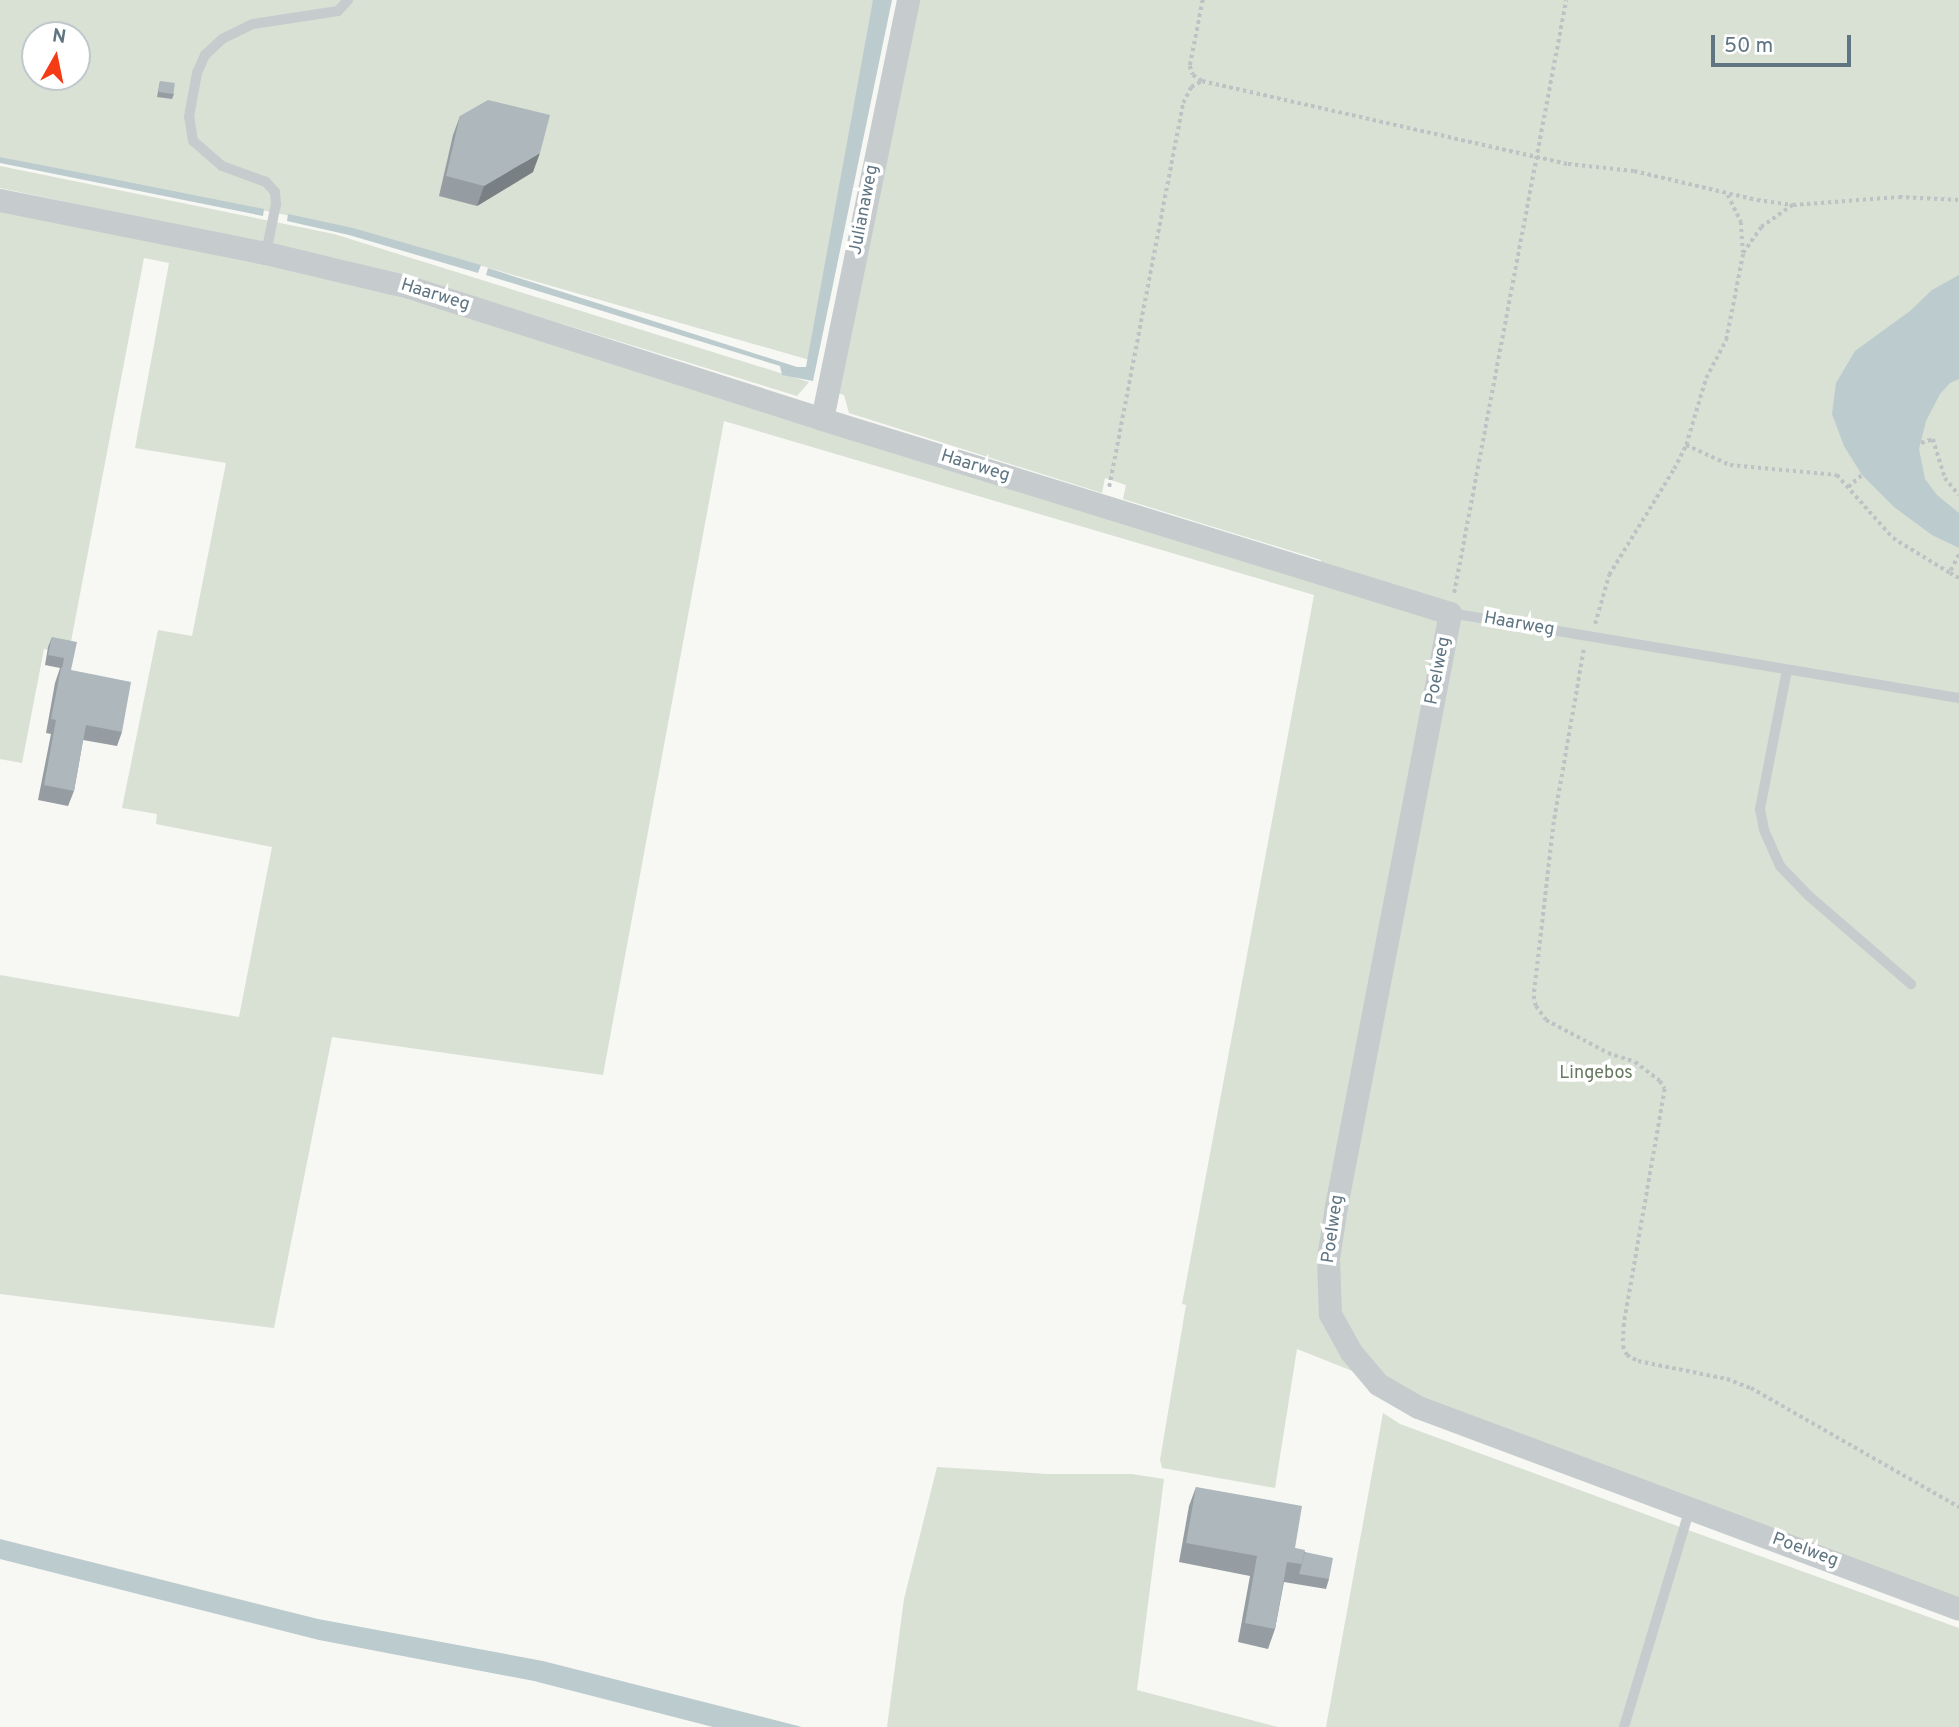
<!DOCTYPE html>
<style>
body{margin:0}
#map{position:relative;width:1959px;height:1727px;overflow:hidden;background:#f7f7f3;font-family:Overpass,sans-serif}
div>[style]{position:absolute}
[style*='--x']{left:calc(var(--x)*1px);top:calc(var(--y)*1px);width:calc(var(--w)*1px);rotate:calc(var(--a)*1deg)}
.green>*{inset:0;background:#d9e0d4}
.water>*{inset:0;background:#bccbce}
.path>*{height:3.5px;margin-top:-1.75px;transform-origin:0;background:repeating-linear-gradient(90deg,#bfc2c4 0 3.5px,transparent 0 7px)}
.lane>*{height:10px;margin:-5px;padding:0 5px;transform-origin:5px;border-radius:5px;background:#c6cbce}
.street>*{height:23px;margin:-11.5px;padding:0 11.5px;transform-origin:11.5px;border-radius:11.5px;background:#c6cbce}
.wall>*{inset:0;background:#959da2}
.shaded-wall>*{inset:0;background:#798084}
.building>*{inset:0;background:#adb7bc;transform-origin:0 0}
span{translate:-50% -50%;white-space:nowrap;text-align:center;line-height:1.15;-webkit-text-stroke:7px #fff;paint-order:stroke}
.street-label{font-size:18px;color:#5f7582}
.park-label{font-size:18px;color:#66795f}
.north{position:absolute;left:21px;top:21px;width:70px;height:70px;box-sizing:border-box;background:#fff;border:2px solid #bfc8cd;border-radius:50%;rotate:9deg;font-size:19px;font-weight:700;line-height:28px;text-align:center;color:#5f7582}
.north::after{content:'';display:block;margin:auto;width:24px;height:32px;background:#f53b16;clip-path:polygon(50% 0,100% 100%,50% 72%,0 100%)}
.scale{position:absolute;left:1711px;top:35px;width:140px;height:32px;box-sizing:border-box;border:4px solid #5f7582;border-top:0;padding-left:9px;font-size:21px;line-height:24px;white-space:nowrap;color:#5f7582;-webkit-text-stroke:5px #fff;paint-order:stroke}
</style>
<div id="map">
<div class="green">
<i style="clip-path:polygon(evenodd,0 0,886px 0,813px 361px,350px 228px,0 157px,0 0,35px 35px,77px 35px,77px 77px,35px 77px,35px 35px)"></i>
<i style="clip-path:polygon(918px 0,1959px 0,1959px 1612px,1297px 1349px,1275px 1488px,1162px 1468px,1160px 1460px,1186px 1305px,1182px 1304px,1183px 1299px,1314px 595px,724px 421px,603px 1075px,332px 1037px,274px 1328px,0 1294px,0 975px,239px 1017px,272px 847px,156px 824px,157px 814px,122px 808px,158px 630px,192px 636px,226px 463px,135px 448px,169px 263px,144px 258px,69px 652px,44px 649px,22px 763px,0 759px,0 206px,296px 269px,418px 302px,1317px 580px,1321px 560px,1123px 499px,1126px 485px,1105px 478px,1102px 493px,849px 413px,844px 395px,835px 392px)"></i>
<i style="clip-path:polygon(0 166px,334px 234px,809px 382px,797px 396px,429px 283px,343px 260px,0 188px)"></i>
<i style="clip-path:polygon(1383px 1413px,1400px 1424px,1680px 1527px,1620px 1727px,1326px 1727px)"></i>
<i style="clip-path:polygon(937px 1467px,1048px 1474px,1132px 1474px,1164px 1479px,1137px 1690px,1278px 1727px,887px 1727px,904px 1599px)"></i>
<i style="clip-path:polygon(1688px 1530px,1959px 1628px,1959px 1727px,1629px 1727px)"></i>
</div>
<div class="water">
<i style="clip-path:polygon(873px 0,892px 0,813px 381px,782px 375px,780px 366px,486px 275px,488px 268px,797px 367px,806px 367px)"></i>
<i style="clip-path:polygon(0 157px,108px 178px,264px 209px,263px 216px,0 163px)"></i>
<i style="clip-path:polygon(288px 214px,353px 228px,481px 265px,478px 273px,349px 235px,287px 221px)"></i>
<i style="clip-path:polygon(1959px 275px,1959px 379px,1950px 383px,1940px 394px,1926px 421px,1919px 449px,1925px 479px,1937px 495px,1959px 513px,1959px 548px,1932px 535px,1894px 507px,1862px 475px,1844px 446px,1832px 414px,1836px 383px,1855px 351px,1910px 311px,1932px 290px)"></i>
<i style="clip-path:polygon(0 1539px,318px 1619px,543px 1661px,802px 1727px,713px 1727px,534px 1681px,319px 1640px,0 1559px)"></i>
</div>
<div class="path">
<i style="--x:1203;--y:0;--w:67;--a:101.1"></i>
<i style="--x:1190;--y:66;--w:9;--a:72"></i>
<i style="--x:1193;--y:75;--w:11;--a:34"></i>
<i style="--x:1202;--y:81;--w:375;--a:12.8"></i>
<i style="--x:1568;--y:164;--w:66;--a:6.1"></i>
<i style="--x:1634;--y:171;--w:126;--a:13.3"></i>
<i style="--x:1757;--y:200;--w:36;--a:8"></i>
<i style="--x:1793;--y:205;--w:106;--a:-4.3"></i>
<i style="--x:1899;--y:197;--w:60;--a:2.9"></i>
<i style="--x:1728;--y:195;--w:30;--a:64"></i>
<i style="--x:1741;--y:222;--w:31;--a:86"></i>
<i style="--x:1921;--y:443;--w:13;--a:-18"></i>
<i style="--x:1933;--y:439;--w:41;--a:72.9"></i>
<i style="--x:1945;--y:478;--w:22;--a:51"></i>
<i style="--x:1686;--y:445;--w:48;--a:24.4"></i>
<i style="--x:1730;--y:465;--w:107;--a:5.3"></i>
<i style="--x:1837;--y:475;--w:84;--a:48.4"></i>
<i style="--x:1893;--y:538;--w:67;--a:31.6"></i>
<i style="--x:1109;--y:487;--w:391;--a:-79.1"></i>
<i style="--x:1183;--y:103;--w:18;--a:-63"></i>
<i style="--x:1191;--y:87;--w:13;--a:-29"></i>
<i style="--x:1848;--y:487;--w:18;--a:-41"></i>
<i style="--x:1959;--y:555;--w:20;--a:117"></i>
<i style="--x:1950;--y:573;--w:10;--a:29"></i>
<i style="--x:1454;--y:593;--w:603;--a:-79.3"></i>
<i style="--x:1595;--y:624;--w:51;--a:-74.1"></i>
<i style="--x:1609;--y:575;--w:124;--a:-58.5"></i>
<i style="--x:1674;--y:469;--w:27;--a:-63"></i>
<i style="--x:1686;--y:445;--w:70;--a:-73.4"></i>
<i style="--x:1706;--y:378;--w:43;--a:-62.2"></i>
<i style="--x:1726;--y:340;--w:89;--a:-78.9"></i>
<i style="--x:1743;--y:253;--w:32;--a:-55"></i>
<i style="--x:1761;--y:227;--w:39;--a:-35"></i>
<i style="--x:1584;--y:650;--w:175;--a:99.9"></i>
<i style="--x:1554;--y:822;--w:175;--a:96.6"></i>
<i style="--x:1534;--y:996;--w:10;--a:79"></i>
<i style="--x:1536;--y:1006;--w:17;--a:54"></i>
<i style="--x:1546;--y:1020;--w:70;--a:28"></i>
<i style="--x:1608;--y:1053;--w:28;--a:18"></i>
<i style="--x:1635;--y:1062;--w:31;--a:37"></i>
<i style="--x:1660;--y:1081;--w:9;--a:58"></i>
<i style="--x:1665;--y:1089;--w:239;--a:99.9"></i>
<i style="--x:1624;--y:1324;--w:22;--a:93"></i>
<i style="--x:1623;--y:1346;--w:10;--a:66"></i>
<i style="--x:1627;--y:1355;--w:13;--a:29"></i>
<i style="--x:1638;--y:1361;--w:91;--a:11.4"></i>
<i style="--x:1727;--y:1379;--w:26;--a:21"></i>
<i style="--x:1751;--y:1388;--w:240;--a:29.8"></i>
</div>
<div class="lane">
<i style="--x:266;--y:253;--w:50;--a:-78.5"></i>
<i style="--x:276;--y:204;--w:12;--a:-95"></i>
<i style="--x:275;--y:192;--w:13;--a:-132"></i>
<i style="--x:266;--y:182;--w:47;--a:-160"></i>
<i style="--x:222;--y:166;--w:38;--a:-139"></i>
<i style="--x:193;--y:141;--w:24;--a:-99"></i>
<i style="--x:189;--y:117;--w:45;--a:-79.7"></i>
<i style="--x:197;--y:73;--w:20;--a:-66"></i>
<i style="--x:205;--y:55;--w:23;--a:-43"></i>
<i style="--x:222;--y:39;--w:34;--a:-26"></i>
<i style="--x:253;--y:24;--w:86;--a:-8.7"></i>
<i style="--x:338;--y:11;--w:15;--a:-48"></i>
<i style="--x:1450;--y:613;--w:516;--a:9.48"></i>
<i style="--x:1787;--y:670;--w:142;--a:101"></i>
<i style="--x:1760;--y:809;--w:21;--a:79"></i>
<i style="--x:1764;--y:830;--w:39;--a:66"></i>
<i style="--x:1780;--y:866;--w:42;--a:46"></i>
<i style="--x:1809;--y:896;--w:135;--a:40.8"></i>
<i style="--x:1624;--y:1727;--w:228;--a:-73.2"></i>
</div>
<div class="street">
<i style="--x:0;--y:200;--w:271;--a:11.3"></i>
<i style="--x:266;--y:253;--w:147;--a:13.4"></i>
<i style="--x:409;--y:287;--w:434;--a:17.7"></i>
<i style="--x:822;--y:419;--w:657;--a:17.17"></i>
<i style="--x:1450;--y:613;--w:604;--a:100.88"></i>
<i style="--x:1336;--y:1206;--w:53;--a:98.7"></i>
<i style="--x:1328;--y:1258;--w:56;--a:88"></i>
<i style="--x:1330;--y:1314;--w:43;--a:61.1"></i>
<i style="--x:1351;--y:1352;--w:42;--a:49.8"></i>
<i style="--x:1378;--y:1384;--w:46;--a:29.9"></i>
<i style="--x:1418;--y:1407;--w:577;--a:20.47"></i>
<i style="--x:822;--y:419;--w:428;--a:-78.4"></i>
</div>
<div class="wall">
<i style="clip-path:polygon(160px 81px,174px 94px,172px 99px,157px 97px)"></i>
<i style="clip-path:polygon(460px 116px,533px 172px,477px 206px,439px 196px,453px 135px)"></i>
<i style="clip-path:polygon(52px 637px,71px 670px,122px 732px,117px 746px,83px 740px,74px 791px,68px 806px,38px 800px,51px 734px,46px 733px,55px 683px,60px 668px,45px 665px,48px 647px)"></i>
<i style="clip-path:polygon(1196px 1487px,1295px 1548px,1305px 1552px,1329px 1579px,1326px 1589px,1284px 1582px,1275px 1629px,1268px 1649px,1238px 1642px,1250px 1576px,1179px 1562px,1189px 1506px)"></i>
</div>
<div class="shaded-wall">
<i style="clip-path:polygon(540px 153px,533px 172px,477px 206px,484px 186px)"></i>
</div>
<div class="building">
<i style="left:160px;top:81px;width:15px;height:11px;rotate:8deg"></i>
<i style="clip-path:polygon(488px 100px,550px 115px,540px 153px,484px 186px,446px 176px,460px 116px)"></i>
<i style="clip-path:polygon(52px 637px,77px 642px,71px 670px,62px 669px,64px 658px,48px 655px)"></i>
<i style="clip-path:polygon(61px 668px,131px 682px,122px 732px,86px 725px,74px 791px,44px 785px,56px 720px,51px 719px)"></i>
<i style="clip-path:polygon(1196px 1487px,1302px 1506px,1295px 1548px,1305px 1550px,1302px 1564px,1287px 1562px,1275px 1629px,1245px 1623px,1257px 1556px,1186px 1543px)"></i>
<i style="clip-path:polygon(1305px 1552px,1333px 1558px,1329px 1579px,1299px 1574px,1302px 1564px)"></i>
</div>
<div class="street-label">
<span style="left:865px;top:210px;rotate:-79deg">Julianaweg</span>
<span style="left:435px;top:296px;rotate:17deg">Haarweg</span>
<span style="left:975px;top:467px;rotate:17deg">Haarweg</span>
<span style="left:1519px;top:625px;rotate:10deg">Haarweg</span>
<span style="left:1439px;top:671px;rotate:-79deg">Poelweg</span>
<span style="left:1334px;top:1229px;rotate:-82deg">Poelweg</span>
<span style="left:1805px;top:1551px;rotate:20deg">Poelweg</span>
</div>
<div class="park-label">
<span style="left:1596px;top:1074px">Lingebos</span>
</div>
<div class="north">N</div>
<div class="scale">50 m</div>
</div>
